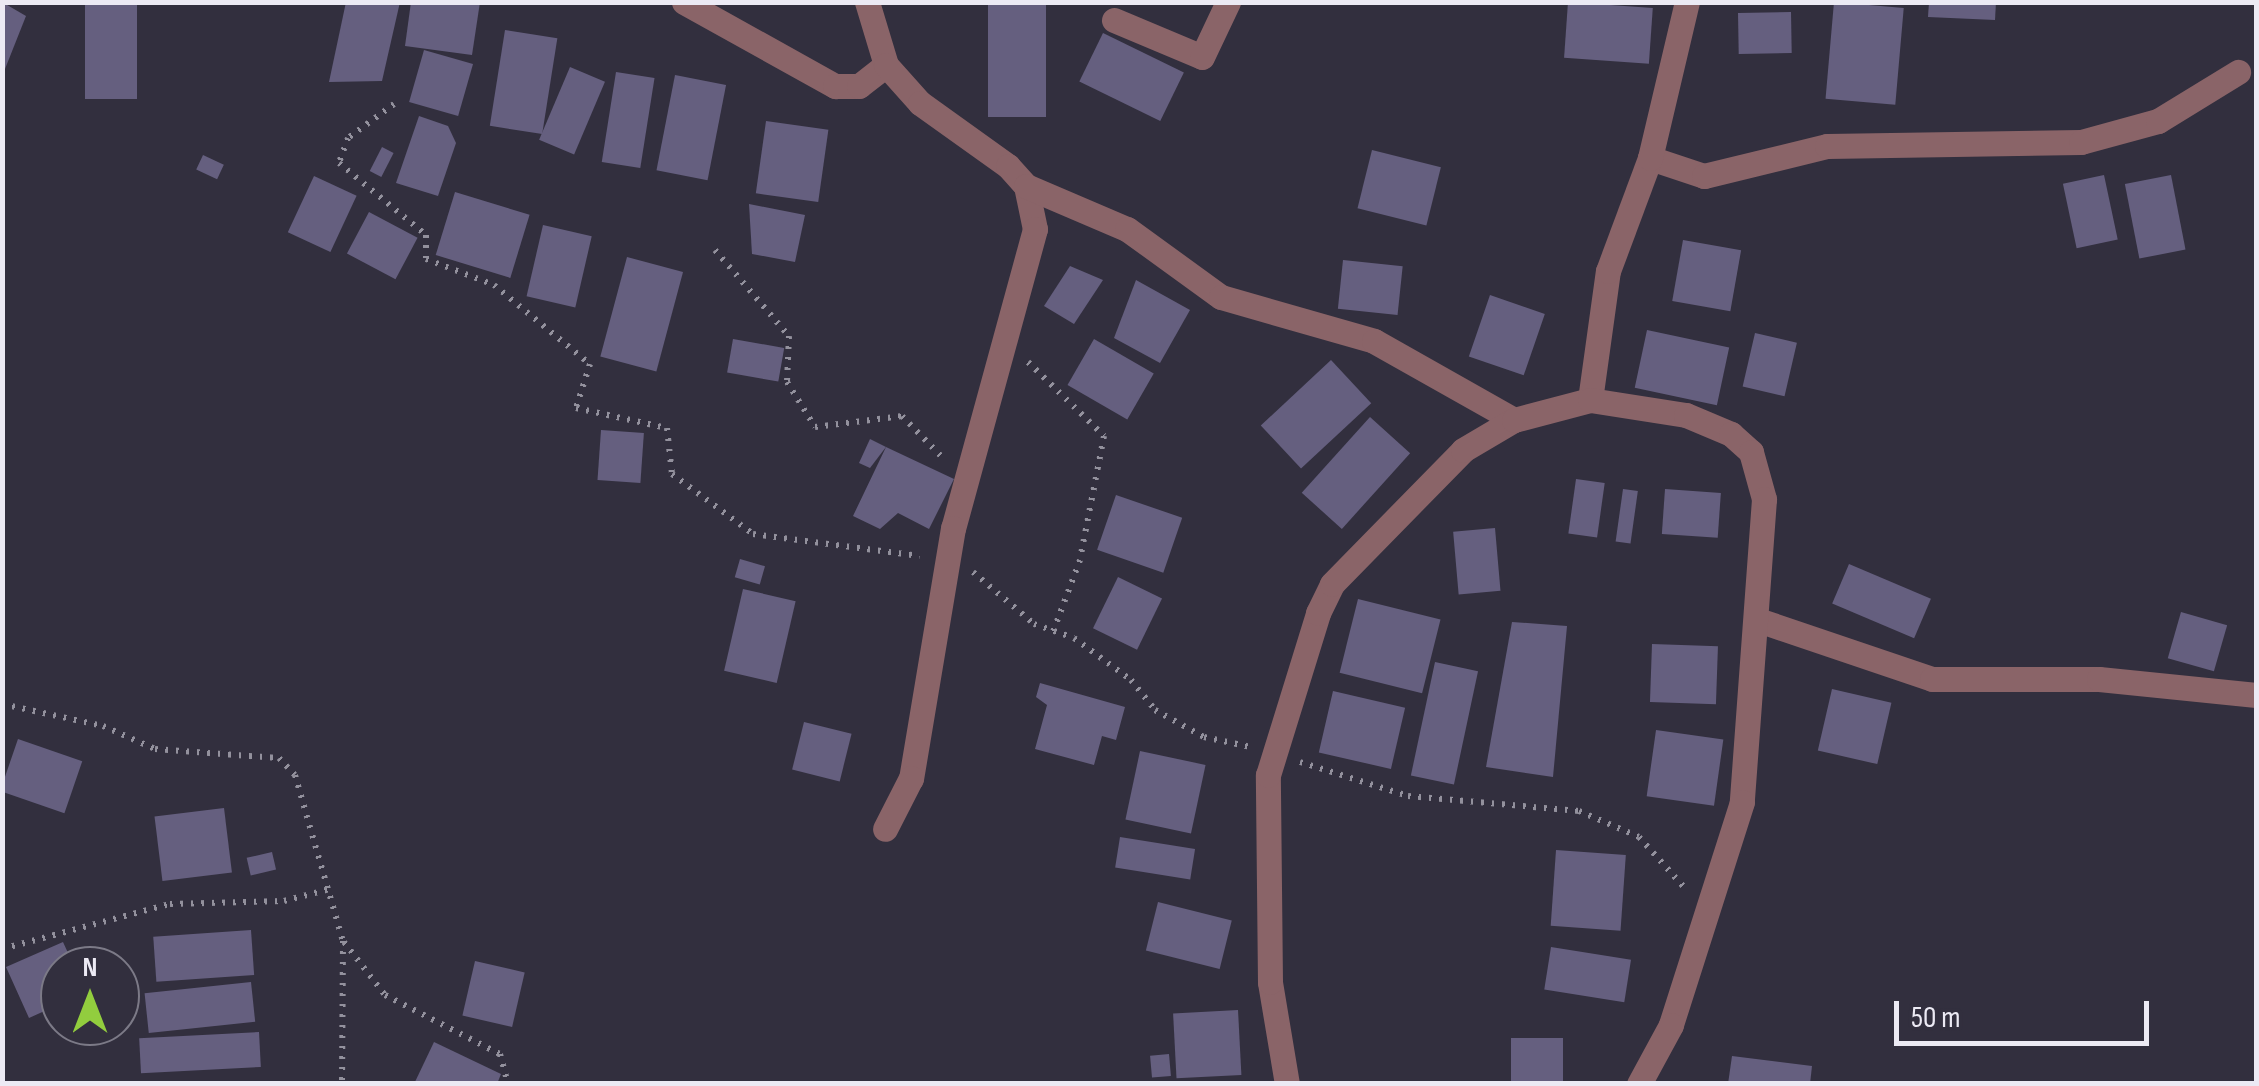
<!DOCTYPE html>
<style>
body{margin:0}
#map{position:relative;width:2259px;height:1086px;overflow:hidden;background:#322f3e;font-family:"Sofia Sans Condensed",sans-serif}
div>[style]{position:absolute}
[style*='--x']{left:calc(var(--x)*1px);top:calc(var(--y)*1px);width:calc(var(--w)*1px);rotate:calc(var(--a)*1deg)}
.building>*{inset:0;background:#655f7f;transform-origin:0 0}
.path>*{height:6px;margin-top:-3px;transform-origin:0;background:repeating-linear-gradient(90deg,#93919d 0 2.5px,transparent 0 10.5px)}
.street>*{height:25px;margin:-12.5px;padding:0 12.5px;transform-origin:12.5px;border-radius:12.5px;background:#8a6468}
span{translate:-50% -50%;white-space:nowrap;text-align:center;line-height:1.15;-webkit-text-stroke:9px #322f3e;paint-order:stroke}
.frame{position:absolute;inset:0;border:5px solid #eceaf4;pointer-events:none}
.north{position:absolute;left:40px;top:946px;width:100px;height:100px;box-sizing:border-box;background:#322f3e;border:2px solid #7c7a87;border-radius:50%;rotate:0deg;font-size:28px;font-weight:700;line-height:40px;text-align:center;color:#eceaf4}
.north::after{content:'';display:block;margin:auto;width:35px;height:45px;background:#92cd3e;clip-path:polygon(50% 0,100% 100%,50% 72%,0 100%)}
.scale{position:absolute;left:1894px;top:1001px;width:255px;height:45px;box-sizing:border-box;border:5px solid #eceaf4;border-top:0;padding-left:12px;font-size:30px;line-height:35px;white-space:nowrap;color:#eceaf4;-webkit-text-stroke:8px #322f3e;paint-order:stroke}
</style>
<div id="map">
<div class="building">
<i style="clip-path:polygon(2px 2px,26px 16px,3px 74px,2px 74px)"></i>
<i style="left:85px;top:2px;width:52px;height:97px"></i>
<i style="clip-path:polygon(346px 2px,400px 2px,382px 81px,329px 82px)"></i>
<i style="clip-path:polygon(411px 2px,480px 2px,472px 55px,405px 46px)"></i>
<i style="left:988px;top:2px;width:58px;height:115px"></i>
<i style="left:1568px;top:2px;width:85px;height:56px;rotate:4deg"></i>
<i style="left:1834px;top:2px;width:70px;height:97px;rotate:5deg"></i>
<i style="clip-path:polygon(1929px 2px,1996px 2px,1995px 20px,1928px 17px)"></i>
<i style="left:1791px;top:12px;width:41px;height:53px;rotate:89deg"></i>
<i style="left:505px;top:30px;width:53px;height:97px;rotate:9deg"></i>
<i style="left:1103px;top:33px;width:90px;height:54px;rotate:26deg"></i>
<i style="left:424px;top:50px;width:51px;height:54px;rotate:16deg"></i>
<i style="left:570px;top:67px;width:38px;height:79px;rotate:23deg"></i>
<i style="left:616px;top:72px;width:39px;height:91px;rotate:9deg"></i>
<i style="left:675px;top:75px;width:52px;height:97px;rotate:11deg"></i>
<i style="clip-path:polygon(419px 116px,448px 126px,456px 143px,438px 196px,396px 183px)"></i>
<i style="left:766px;top:121px;width:63px;height:73px;rotate:8deg"></i>
<i style="left:382px;top:147px;width:13px;height:27px;rotate:27deg"></i>
<i style="left:1372px;top:150px;width:71px;height:60px;rotate:14deg"></i>
<i style="left:203px;top:155px;width:23px;height:16px;rotate:25deg"></i>
<i style="left:2104px;top:175px;width:66px;height:42px;rotate:78deg"></i>
<i style="left:2171px;top:175px;width:76px;height:47px;rotate:79deg"></i>
<i style="left:314px;top:176px;width:47px;height:62px;rotate:25deg"></i>
<i style="left:455px;top:192px;width:78px;height:66px;rotate:17deg"></i>
<i style="clip-path:polygon(749px 204px,805px 215px,795px 262px,752px 254px)"></i>
<i style="left:369px;top:212px;width:55px;height:47px;rotate:28deg"></i>
<i style="left:543px;top:225px;width:50px;height:73px;rotate:13deg"></i>
<i style="left:1683px;top:240px;width:59px;height:62px;rotate:10deg"></i>
<i style="left:627px;top:257px;width:58px;height:103px;rotate:15deg"></i>
<i style="left:1343px;top:260px;width:60px;height:49px;rotate:6deg"></i>
<i style="clip-path:polygon(1070px 266px,1103px 280px,1074px 324px,1044px 306px)"></i>
<i style="clip-path:polygon(1136px 280px,1190px 310px,1160px 363px,1114px 338px)"></i>
<i style="left:1490px;top:295px;width:58px;height:65px;rotate:19deg"></i>
<i style="left:1647px;top:330px;width:84px;height:59px;rotate:12deg"></i>
<i style="left:1755px;top:333px;width:43px;height:55px;rotate:13deg"></i>
<i style="left:733px;top:339px;width:52px;height:34px;rotate:10deg"></i>
<i style="left:1094px;top:339px;width:69px;height:53px;rotate:30deg"></i>
<i style="left:1331px;top:360px;width:59px;height:96px;rotate:47deg"></i>
<i style="left:1370px;top:417px;width:54px;height:102px;rotate:42deg"></i>
<i style="left:601px;top:430px;width:43px;height:50px;rotate:4deg"></i>
<i style="clip-path:polygon(870px 439px,886px 447px,870px 468px,859px 463px)"></i>
<i style="clip-path:polygon(886px 447px,954px 479px,929px 529px,898px 513px,880px 529px,853px 516px)"></i>
<i style="left:1576px;top:479px;width:29px;height:55px;rotate:8deg"></i>
<i style="left:1623px;top:489px;width:15px;height:53px;rotate:8deg"></i>
<i style="left:1665px;top:489px;width:56px;height:45px;rotate:4deg"></i>
<i style="left:1116px;top:495px;width:70px;height:58px;rotate:19deg"></i>
<i style="left:1495px;top:528px;width:63px;height:42px;rotate:85deg"></i>
<i style="left:740px;top:559px;width:26px;height:19px;rotate:16deg"></i>
<i style="left:1849px;top:564px;width:89px;height:43px;rotate:23deg"></i>
<i style="left:1118px;top:577px;width:49px;height:57px;rotate:26deg"></i>
<i style="left:743px;top:589px;width:54px;height:84px;rotate:13deg"></i>
<i style="left:1358px;top:599px;width:85px;height:76px;rotate:14deg"></i>
<i style="left:2181px;top:612px;width:48px;height:48px;rotate:16deg"></i>
<i style="clip-path:polygon(1512px 622px,1567px 626px,1553px 777px,1486px 767px)"></i>
<i style="left:1652px;top:644px;width:66px;height:58px;rotate:2deg"></i>
<i style="left:1435px;top:662px;width:44px;height:116px;rotate:12deg"></i>
<i style="clip-path:polygon(1040px 683px,1125px 707px,1116px 740px,1102px 736px,1094px 765px,1035px 749px,1047px 705px,1036px 697px)"></i>
<i style="left:1832px;top:689px;width:61px;height:63px;rotate:13deg"></i>
<i style="left:1333px;top:691px;width:74px;height:63px;rotate:13deg"></i>
<i style="left:804px;top:722px;width:49px;height:49px;rotate:14deg"></i>
<i style="left:1656px;top:730px;width:68px;height:67px;rotate:8deg"></i>
<i style="left:18px;top:739px;width:68px;height:55px;rotate:19deg"></i>
<i style="left:1140px;top:751px;width:67px;height:70px;rotate:12deg"></i>
<i style="left:224px;top:808px;width:65px;height:70px;rotate:83deg"></i>
<i style="left:1120px;top:837px;width:76px;height:31px;rotate:9deg"></i>
<i style="left:1556px;top:850px;width:70px;height:76px;rotate:4deg"></i>
<i style="left:272px;top:852px;width:18px;height:26px;rotate:77deg"></i>
<i style="left:1158px;top:902px;width:76px;height:50px;rotate:14deg"></i>
<i style="left:251px;top:930px;width:45px;height:98px;rotate:86deg"></i>
<i style="clip-path:polygon(63px 942px,74px 966px,60px 966px,60px 1004px,29px 1018px,6px 967px)"></i>
<i style="left:1551px;top:947px;width:81px;height:43px;rotate:9deg"></i>
<i style="left:475px;top:961px;width:51px;height:56px;rotate:13deg"></i>
<i style="left:251px;top:982px;width:40px;height:107px;rotate:84deg"></i>
<i style="left:1238px;top:1010px;width:65px;height:65px;rotate:87deg"></i>
<i style="left:259px;top:1032px;width:35px;height:120px;rotate:87deg"></i>
<i style="left:1511px;top:1038px;width:52px;height:46px"></i>
<i style="clip-path:polygon(434px 1042px,501px 1074px,497px 1084px,414px 1084px)"></i>
<i style="left:1169px;top:1054px;width:22px;height:19px;rotate:85deg"></i>
<i style="clip-path:polygon(1732px 1056px,1812px 1066px,1810px 1084px,1728px 1084px)"></i>
</div>
<div class="path">
<i style="--x:394;--y:104;--w:57;--a:143.5"></i>
<i style="--x:348;--y:138;--w:27;--a:110"></i>
<i style="--x:339;--y:163;--w:113;--a:39.6"></i>
<i style="--x:426;--y:235;--w:24;--a:90"></i>
<i style="--x:426;--y:259;--w:73;--a:20.9"></i>
<i style="--x:494;--y:285;--w:124;--a:39.5"></i>
<i style="--x:590;--y:364;--w:46;--a:107.7"></i>
<i style="--x:576;--y:408;--w:93;--a:12.4"></i>
<i style="--x:667;--y:428;--w:46;--a:83.8"></i>
<i style="--x:672;--y:474;--w:101;--a:36.5"></i>
<i style="--x:753;--y:534;--w:168;--a:7.5"></i>
<i style="--x:715;--y:250;--w:113;--a:49.3"></i>
<i style="--x:789;--y:336;--w:46;--a:92.5"></i>
<i style="--x:787;--y:382;--w:53;--a:58.1"></i>
<i style="--x:815;--y:427;--w:88;--a:-7.2"></i>
<i style="--x:902;--y:416;--w:57;--a:45.7"></i>
<i style="--x:1028;--y:362;--w:106;--a:44.2"></i>
<i style="--x:1104;--y:436;--w:126;--a:101"></i>
<i style="--x:1080;--y:560;--w:82;--a:110.6"></i>
<i style="--x:973;--y:572;--w:80;--a:40.4"></i>
<i style="--x:1034;--y:624;--w:42;--a:19.3"></i>
<i style="--x:1074;--y:638;--w:71;--a:36.4"></i>
<i style="--x:1131;--y:680;--w:38;--a:51"></i>
<i style="--x:1155;--y:710;--w:56;--a:28.9"></i>
<i style="--x:1204;--y:737;--w:48;--a:12"></i>
<i style="--x:2;--y:704;--w:103;--a:12.3"></i>
<i style="--x:103;--y:726;--w:57;--a:23.9"></i>
<i style="--x:155;--y:749;--w:124;--a:4.2"></i>
<i style="--x:279;--y:758;--w:23;--a:47"></i>
<i style="--x:295;--y:775;--w:173;--a:73.9"></i>
<i style="--x:343;--y:941;--w:143;--a:90.4"></i>
<i style="--x:1300;--y:762;--w:113;--a:17.5"></i>
<i style="--x:1408;--y:796;--w:172;--a:5"></i>
<i style="--x:1579;--y:811;--w:65;--a:23.4"></i>
<i style="--x:1639;--y:837;--w:66;--a:48.1"></i>
<i style="--x:344;--y:942;--w:67;--a:52.3"></i>
<i style="--x:385;--y:995;--w:129;--a:27.2"></i>
<i style="--x:500;--y:1054;--w:31;--a:75"></i>
<i style="--x:2;--y:949;--w:174;--a:-15"></i>
<i style="--x:170;--y:904;--w:114;--a:-1.5"></i>
<i style="--x:284;--y:901;--w:48;--a:-14.6"></i>
</div>
<div class="street">
<i style="--x:684;--y:2;--w:173;--a:29.1"></i>
<i style="--x:835;--y:86;--w:24;--a:0"></i>
<i style="--x:859;--y:86;--w:34;--a:-38"></i>
<i style="--x:867;--y:2;--w:66;--a:73.2"></i>
<i style="--x:886;--y:65;--w:51;--a:48.2"></i>
<i style="--x:920;--y:103;--w:108;--a:35.6"></i>
<i style="--x:1008;--y:166;--w:27;--a:48"></i>
<i style="--x:1026;--y:186;--w:44;--a:78.2"></i>
<i style="--x:1035;--y:229;--w:310;--a:105.3"></i>
<i style="--x:953;--y:528;--w:254;--a:99.5"></i>
<i style="--x:911;--y:778;--w:57;--a:117"></i>
<i style="--x:1114;--y:20;--w:95;--a:22.8"></i>
<i style="--x:1202;--y:57;--w:61;--a:-64.7"></i>
<i style="--x:1650;--y:158;--w:57;--a:18.4"></i>
<i style="--x:1704;--y:176;--w:127;--a:-13.7"></i>
<i style="--x:1827;--y:146;--w:254;--a:-0.9"></i>
<i style="--x:2081;--y:142;--w:80;--a:-15.3"></i>
<i style="--x:2158;--y:121;--w:94;--a:-31.5"></i>
<i style="--x:1026;--y:186;--w:110;--a:23.1"></i>
<i style="--x:1127;--y:229;--w:116;--a:35.9"></i>
<i style="--x:1221;--y:297;--w:159;--a:16"></i>
<i style="--x:1374;--y:341;--w:161;--a:29.4"></i>
<i style="--x:1590;--y:400;--w:130;--a:-82.1"></i>
<i style="--x:1608;--y:271;--w:121;--a:-69.6"></i>
<i style="--x:1650;--y:158;--w:160;--a:-76.7"></i>
<i style="--x:1758;--y:620;--w:184;--a:18.7"></i>
<i style="--x:1932;--y:679;--w:167;--a:0"></i>
<i style="--x:2099;--y:679;--w:158;--a:5.8"></i>
<i style="--x:1287;--y:1084;--w:103;--a:-99.5"></i>
<i style="--x:1270;--y:982;--w:207;--a:-90.6"></i>
<i style="--x:1268;--y:775;--w:170;--a:-72.8"></i>
<i style="--x:1318;--y:613;--w:32;--a:-64"></i>
<i style="--x:1332;--y:584;--w:187;--a:-45.6"></i>
<i style="--x:1463;--y:450;--w:59;--a:-30.5"></i>
<i style="--x:1514;--y:420;--w:79;--a:-14.7"></i>
<i style="--x:1590;--y:400;--w:97;--a:8.9"></i>
<i style="--x:1686;--y:415;--w:49;--a:22.9"></i>
<i style="--x:1731;--y:434;--w:27;--a:42"></i>
<i style="--x:1751;--y:452;--w:49;--a:74.5"></i>
<i style="--x:1764;--y:499;--w:304;--a:94.2"></i>
<i style="--x:1742;--y:802;--w:234;--a:107.7"></i>
<i style="--x:1671;--y:1025;--w:67;--a:118.5"></i>
</div>
<div class="frame"></div>
<div class="north">N</div>
<div class="scale">50 m</div>
</div>
